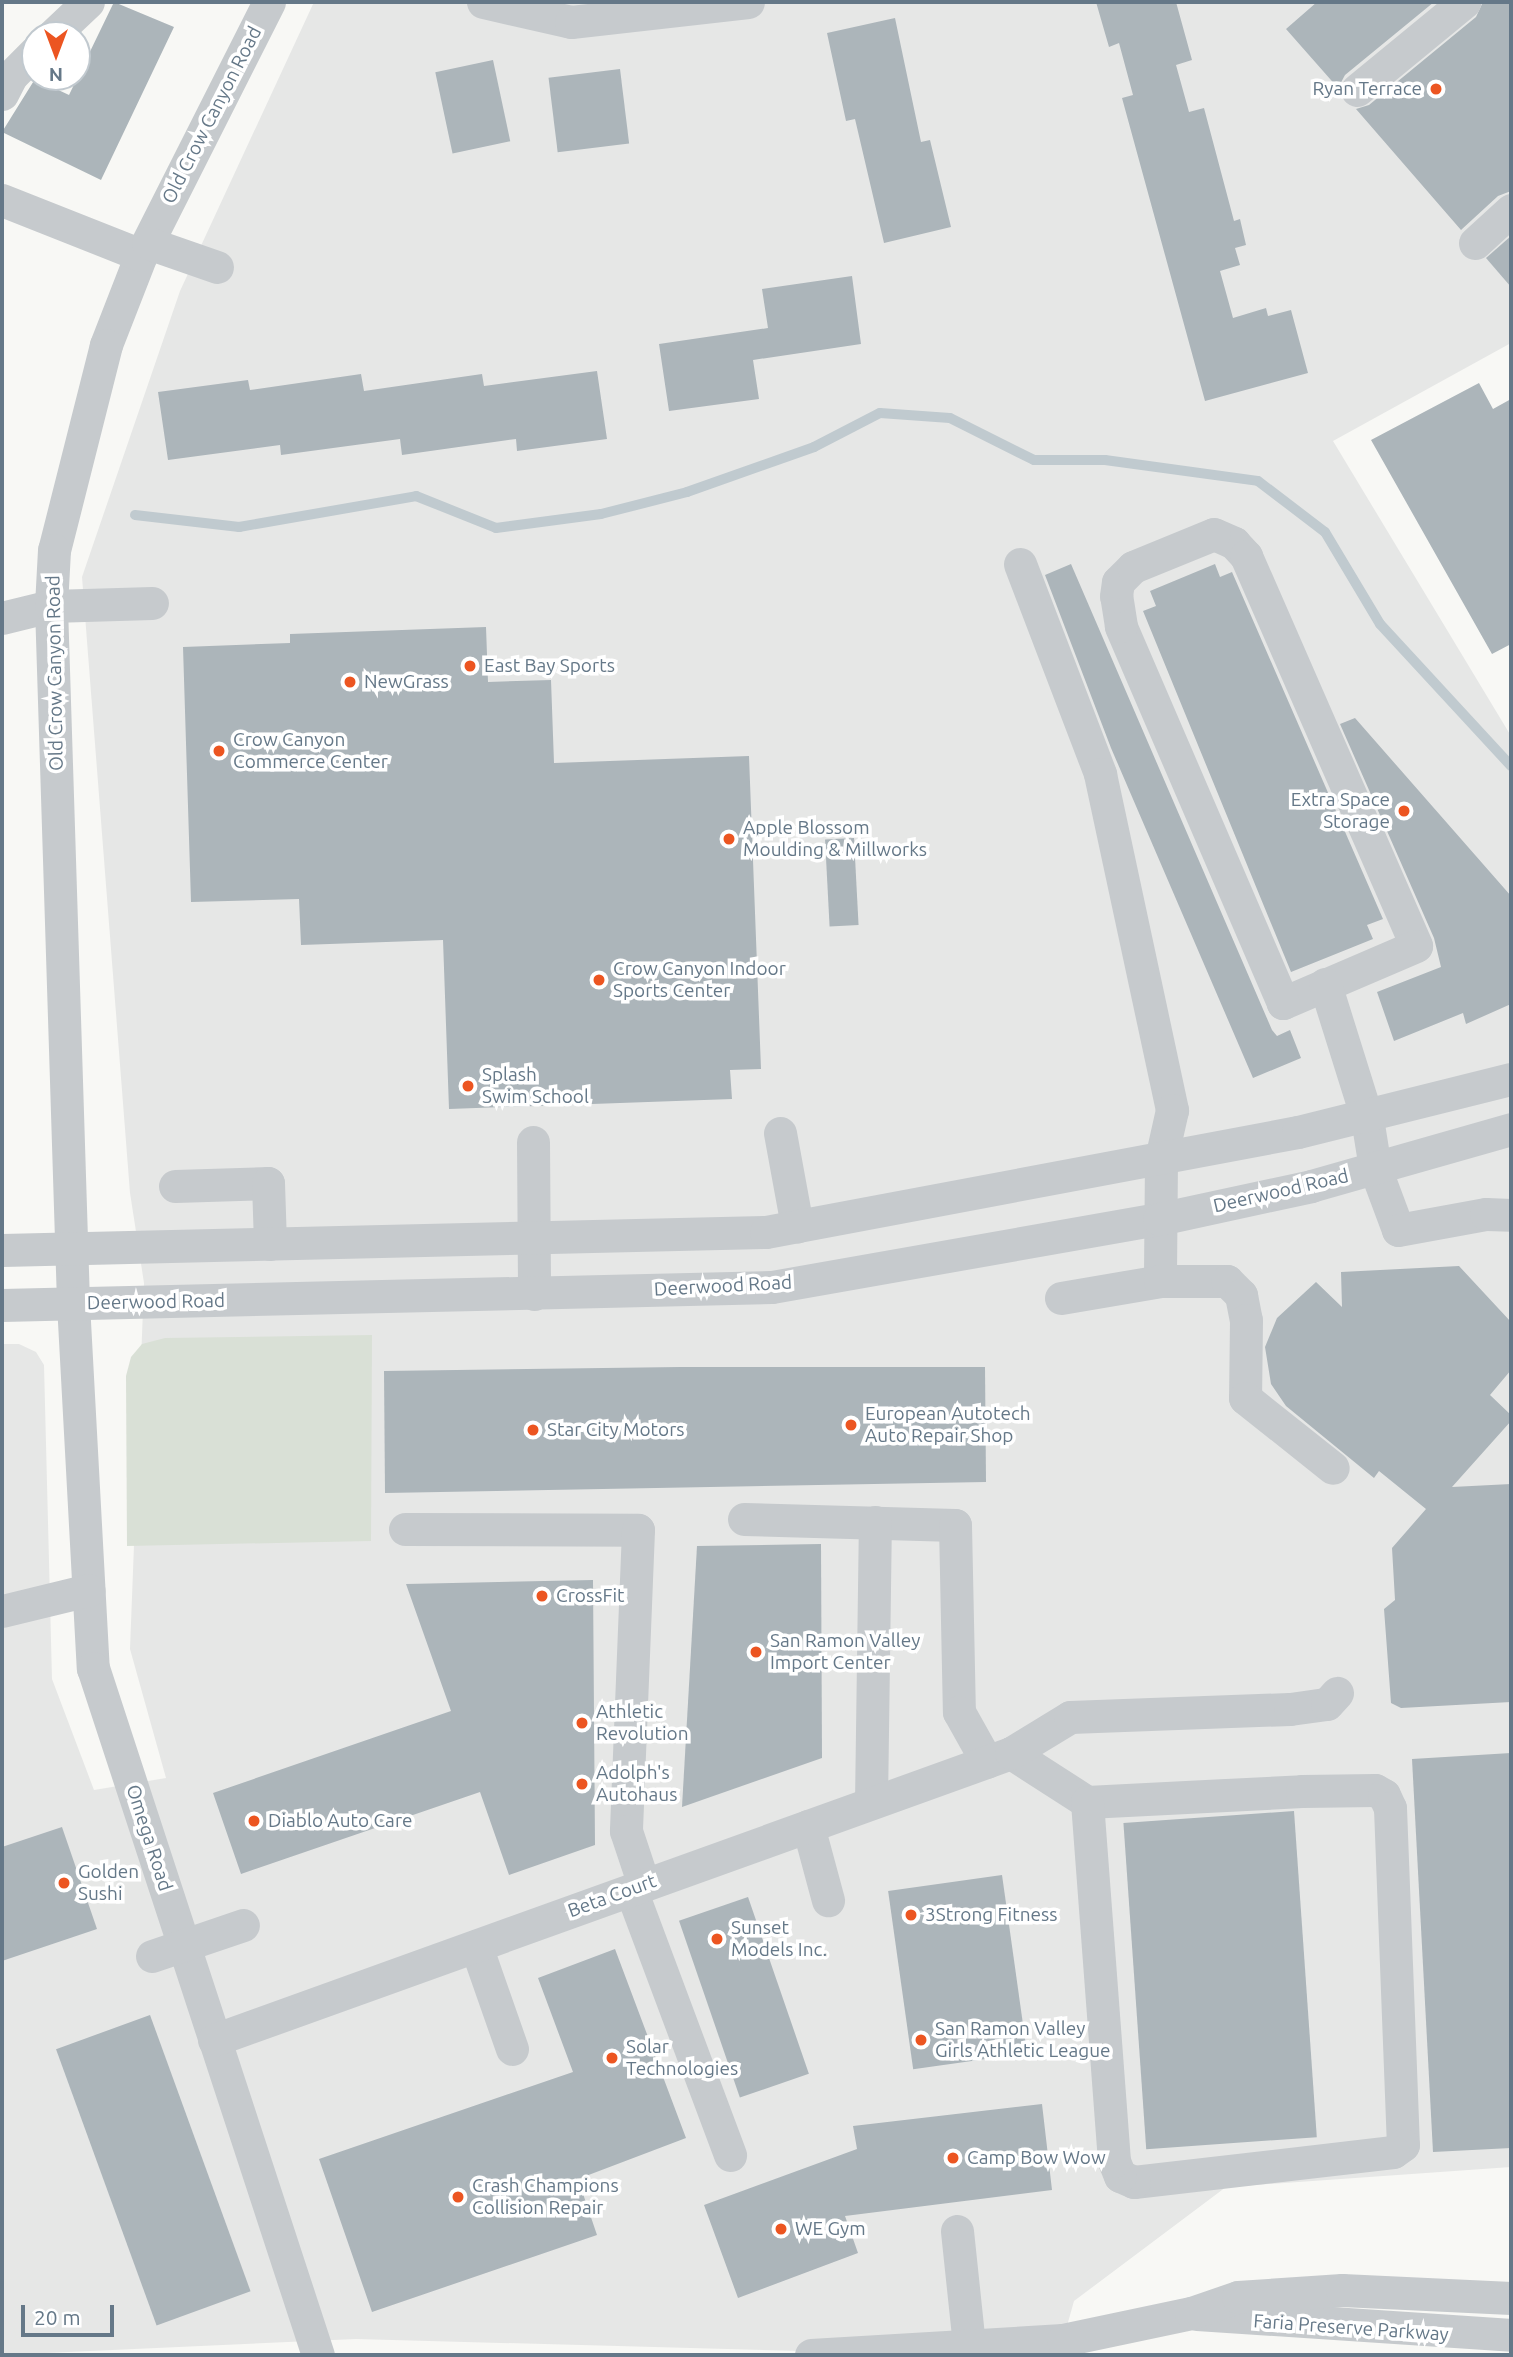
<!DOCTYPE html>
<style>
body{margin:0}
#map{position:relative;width:1513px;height:2357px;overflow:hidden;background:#f8f8f5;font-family:Ubuntu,sans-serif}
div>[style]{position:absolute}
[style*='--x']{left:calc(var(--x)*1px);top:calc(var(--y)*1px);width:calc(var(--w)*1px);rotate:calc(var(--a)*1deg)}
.built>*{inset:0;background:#e6e7e6}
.green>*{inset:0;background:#d9e0d6}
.stream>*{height:10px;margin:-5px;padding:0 5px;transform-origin:5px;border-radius:5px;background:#c0cacf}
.building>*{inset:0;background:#acb5ba;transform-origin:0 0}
.minor>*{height:33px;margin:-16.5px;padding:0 16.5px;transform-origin:16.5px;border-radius:16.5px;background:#c6cacd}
.dots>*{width:19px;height:19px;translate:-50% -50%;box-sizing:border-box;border:4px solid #fff;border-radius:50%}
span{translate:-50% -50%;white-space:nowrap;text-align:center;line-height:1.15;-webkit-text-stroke:7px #fff;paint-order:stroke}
.poi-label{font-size:19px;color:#657888}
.right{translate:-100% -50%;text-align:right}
.left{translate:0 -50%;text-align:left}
.street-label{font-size:19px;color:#657888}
.frame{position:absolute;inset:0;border:4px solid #657888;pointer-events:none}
.north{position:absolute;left:21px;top:21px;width:70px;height:70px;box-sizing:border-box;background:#fff;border:2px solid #c1c9cf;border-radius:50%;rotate:180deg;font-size:19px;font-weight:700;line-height:28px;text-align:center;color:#657888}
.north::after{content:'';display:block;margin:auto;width:24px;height:32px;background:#ec5521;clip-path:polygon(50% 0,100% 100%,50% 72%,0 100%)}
.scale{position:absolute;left:21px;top:2305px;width:93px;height:32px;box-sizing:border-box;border:4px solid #657888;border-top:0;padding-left:9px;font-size:21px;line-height:24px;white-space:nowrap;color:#657888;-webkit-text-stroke:5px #fff;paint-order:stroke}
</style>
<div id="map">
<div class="built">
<i style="clip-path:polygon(314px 2px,1511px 2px,1511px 343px,1333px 441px,1511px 736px,1511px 2167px,1226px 2187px,1074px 2301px,1063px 2340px,878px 2353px,356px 2339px,2px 2355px,2px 1344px,19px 1344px,36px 1352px,44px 1365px,52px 1679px,94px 1790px,166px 1778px,130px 1649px,144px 1283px,130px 1193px,82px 577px,180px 291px)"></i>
</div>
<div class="green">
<i style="clip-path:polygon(372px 1335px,371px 1541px,127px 1546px,126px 1376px,131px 1357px,142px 1344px,165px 1338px)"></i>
</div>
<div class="stream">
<i style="--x:135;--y:515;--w:105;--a:6.6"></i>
<i style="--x:239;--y:527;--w:180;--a:-9.9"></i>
<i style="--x:416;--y:496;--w:86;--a:21.8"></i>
<i style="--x:496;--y:528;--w:106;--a:-7.6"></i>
<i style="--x:601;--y:514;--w:89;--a:-14.3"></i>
<i style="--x:687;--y:492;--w:135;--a:-19.5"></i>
<i style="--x:814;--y:447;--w:74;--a:-27.3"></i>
<i style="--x:880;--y:413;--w:70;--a:4.1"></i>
<i style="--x:950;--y:418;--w:94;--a:26.6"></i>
<i style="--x:1034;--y:460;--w:71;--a:0"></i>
<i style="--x:1105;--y:460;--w:154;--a:7.8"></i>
<i style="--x:1258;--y:481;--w:84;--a:37.3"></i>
<i style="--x:1325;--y:532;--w:107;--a:59.1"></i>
<i style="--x:1380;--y:624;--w:193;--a:47.3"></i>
</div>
<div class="building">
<i style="clip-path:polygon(114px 2px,174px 27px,101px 180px,2px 132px,35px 79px,69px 95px)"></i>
<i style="clip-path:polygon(1096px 2px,1176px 2px,1192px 60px,1176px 65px,1189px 112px,1204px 108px,1234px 221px,1240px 219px,1246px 245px,1235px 248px,1240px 265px,1220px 271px,1233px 318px,1266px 308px,1268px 316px,1291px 310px,1308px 373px,1205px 401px,1122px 98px,1133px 95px,1119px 43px,1109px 47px)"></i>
<i style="clip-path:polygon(1317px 2px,1434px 2px,1345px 75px,1338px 88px,1286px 29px)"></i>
<i style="clip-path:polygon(1483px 2px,1511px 2px,1511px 191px,1498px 196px,1461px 230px,1356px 109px,1369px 105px,1476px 17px)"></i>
<i style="clip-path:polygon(895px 18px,921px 142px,930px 140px,951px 227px,884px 243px,855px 119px,846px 121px,827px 33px)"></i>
<i style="left:493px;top:60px;width:83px;height:59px;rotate:78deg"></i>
<i style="left:620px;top:69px;width:75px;height:72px;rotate:83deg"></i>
<i style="clip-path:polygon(1511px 236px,1511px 287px,1486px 258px)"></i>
<i style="clip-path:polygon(852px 276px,861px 344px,753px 360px,759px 399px,669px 411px,659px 344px,768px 328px,762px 289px)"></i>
<i style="clip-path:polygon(597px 371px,607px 439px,517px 451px,516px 439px,402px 455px,400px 439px,281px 455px,280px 445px,168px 460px,158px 392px,248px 380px,250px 390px,361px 374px,364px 391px,482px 374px,484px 386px)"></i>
<i style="clip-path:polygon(1479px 383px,1493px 409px,1511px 399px,1511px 644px,1492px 654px,1371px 440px)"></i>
<i style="clip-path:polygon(1071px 564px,1272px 1030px,1277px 1036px,1290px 1030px,1301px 1058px,1253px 1078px,1111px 748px,1045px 575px)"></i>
<i style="clip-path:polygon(1215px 564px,1220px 577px,1232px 572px,1383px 919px,1367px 925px,1373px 939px,1291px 972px,1143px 611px,1156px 606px,1150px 591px)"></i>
<i style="clip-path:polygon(486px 627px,488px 682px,551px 680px,554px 763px,749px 756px,761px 1069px,730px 1070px,732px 1099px,449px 1109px,443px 940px,301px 945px,299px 899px,191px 902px,183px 647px,290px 643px,290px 634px)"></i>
<i style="clip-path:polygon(1355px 718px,1511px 896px,1511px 1004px,1466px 1024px,1463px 1013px,1394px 1041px,1377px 992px,1441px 967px,1434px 938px,1340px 724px)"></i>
<i style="left:854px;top:838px;width:87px;height:29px;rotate:87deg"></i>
<i style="clip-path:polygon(1459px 1266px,1511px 1322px,1511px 1370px,1490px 1395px,1511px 1415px,1511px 1421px,1452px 1487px,1511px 1484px,1511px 1702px,1401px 1708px,1391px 1703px,1384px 1609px,1395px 1600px,1392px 1548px,1426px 1509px,1379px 1471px,1374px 1478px,1286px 1406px,1271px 1384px,1265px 1347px,1277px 1318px,1316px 1282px,1342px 1307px,1341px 1272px)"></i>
<i style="clip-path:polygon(680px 1367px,985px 1367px,986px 1482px,385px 1493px,384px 1371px)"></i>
<i style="clip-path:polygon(821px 1544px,822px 1758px,682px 1807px,697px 1546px)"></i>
<i style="clip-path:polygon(593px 1580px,595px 1845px,509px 1875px,480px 1792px,241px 1874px,213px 1793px,451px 1711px,406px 1584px)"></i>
<i style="clip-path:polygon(1511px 1753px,1511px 2148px,1433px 2152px,1412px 1759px)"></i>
<i style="left:1294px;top:1811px;width:327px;height:171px;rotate:86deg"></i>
<i style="clip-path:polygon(62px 1827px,97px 1929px,2px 1961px,2px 1847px)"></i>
<i style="left:1002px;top:1875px;width:180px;height:115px;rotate:82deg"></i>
<i style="left:748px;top:1897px;width:187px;height:73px;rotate:71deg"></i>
<i style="clip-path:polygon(615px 1949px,686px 2138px,578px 2179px,597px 2235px,372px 2312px,319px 2159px,573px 2072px,538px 1978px)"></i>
<i style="left:150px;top:2015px;width:294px;height:100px;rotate:70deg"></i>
<i style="clip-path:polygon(1042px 2104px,1052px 2190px,845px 2216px,858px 2253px,738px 2298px,704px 2205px,857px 2149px,853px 2126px)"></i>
</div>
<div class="minor">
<i style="--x:269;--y:2;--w:284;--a:116.8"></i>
<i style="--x:141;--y:255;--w:97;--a:111.3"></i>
<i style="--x:106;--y:345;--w:211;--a:104.2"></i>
<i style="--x:54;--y:550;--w:56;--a:93.1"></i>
<i style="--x:51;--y:606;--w:697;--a:88.19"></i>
<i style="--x:73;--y:1303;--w:366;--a:86.9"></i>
<i style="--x:93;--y:1668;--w:723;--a:71.87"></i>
<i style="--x:483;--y:2;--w:90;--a:12.8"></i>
<i style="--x:571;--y:22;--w:178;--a:-6.4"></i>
<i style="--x:53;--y:35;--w:48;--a:-43.3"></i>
<i style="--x:1357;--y:90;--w:139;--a:-39.4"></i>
<i style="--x:2;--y:94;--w:20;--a:-63"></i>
<i style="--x:11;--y:76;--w:34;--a:-45"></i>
<i style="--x:2;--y:200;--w:149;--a:21.6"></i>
<i style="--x:148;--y:243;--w:73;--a:19.2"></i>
<i style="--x:1475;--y:243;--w:49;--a:-42.5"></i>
<i style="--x:1214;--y:534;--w:22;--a:24"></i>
<i style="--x:1234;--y:543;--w:18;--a:47"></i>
<i style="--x:1246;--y:556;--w:425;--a:66.4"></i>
<i style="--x:1416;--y:946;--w:145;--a:156.8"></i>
<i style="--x:1283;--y:1003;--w:410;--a:-113.3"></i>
<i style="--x:1121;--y:626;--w:30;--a:-99"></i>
<i style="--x:1116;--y:596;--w:14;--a:-82"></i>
<i style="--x:1118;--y:582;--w:21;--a:-45"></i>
<i style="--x:1133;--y:567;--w:87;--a:-22.2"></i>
<i style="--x:1020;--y:564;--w:225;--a:69.1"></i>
<i style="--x:1100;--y:774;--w:344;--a:77.9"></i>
<i style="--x:1172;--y:1110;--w:50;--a:102.7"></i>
<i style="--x:1161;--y:1159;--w:122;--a:90.5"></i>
<i style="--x:2;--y:618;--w:50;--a:-13.8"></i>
<i style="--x:51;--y:606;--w:101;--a:-1.7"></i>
<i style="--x:1325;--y:984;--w:140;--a:72.6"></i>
<i style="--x:1367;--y:1118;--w:51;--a:80.9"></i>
<i style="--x:1375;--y:1168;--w:66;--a:69.6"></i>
<i style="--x:1398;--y:1230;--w:89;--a:-10.3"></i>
<i style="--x:1486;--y:1214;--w:25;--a:2"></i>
<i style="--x:780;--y:1133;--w:95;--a:79.6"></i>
<i style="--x:533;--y:1142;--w:152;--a:89.6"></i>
<i style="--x:175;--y:1186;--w:93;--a:-1.8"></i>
<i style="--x:268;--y:1183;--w:61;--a:88.1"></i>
<i style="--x:2;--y:1250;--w:764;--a:-1.35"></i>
<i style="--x:766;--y:1232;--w:541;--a:-10.65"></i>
<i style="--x:1298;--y:1132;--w:219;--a:-14"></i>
<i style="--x:1061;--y:1298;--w:100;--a:-9.7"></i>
<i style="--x:1160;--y:1281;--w:67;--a:0"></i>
<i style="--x:1227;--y:1281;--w:20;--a:45"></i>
<i style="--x:1241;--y:1295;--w:25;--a:79"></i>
<i style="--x:1246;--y:1320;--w:78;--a:90.7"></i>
<i style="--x:1245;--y:1398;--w:112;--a:38.5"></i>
<i style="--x:2;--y:1305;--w:770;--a:-1.34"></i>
<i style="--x:772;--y:1287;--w:393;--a:-10"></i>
<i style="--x:1159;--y:1219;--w:156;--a:-12.2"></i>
<i style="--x:1311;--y:1186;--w:208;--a:-15.9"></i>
<i style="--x:744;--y:1519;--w:211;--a:1.6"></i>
<i style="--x:955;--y:1525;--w:187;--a:88.8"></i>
<i style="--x:959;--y:1712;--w:57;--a:60.8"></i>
<i style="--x:405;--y:1529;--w:233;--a:0.2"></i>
<i style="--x:638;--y:1530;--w:301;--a:92.3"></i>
<i style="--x:626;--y:1831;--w:57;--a:71.6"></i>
<i style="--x:2;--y:1611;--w:89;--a:-13.6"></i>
<i style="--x:1011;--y:1753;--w:90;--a:32.8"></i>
<i style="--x:1087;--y:1802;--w:215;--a:-2.9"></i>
<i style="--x:1302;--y:1791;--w:73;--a:-0.8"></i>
<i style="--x:1375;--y:1790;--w:10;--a:29"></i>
<i style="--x:1384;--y:1795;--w:14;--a:65"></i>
<i style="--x:1390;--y:1808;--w:337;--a:87.8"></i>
<i style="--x:1403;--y:2145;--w:12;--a:145"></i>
<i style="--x:1393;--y:2152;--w:261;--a:173.4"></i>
<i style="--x:1134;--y:2182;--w:15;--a:-157"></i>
<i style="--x:1120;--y:2176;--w:16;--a:-112"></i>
<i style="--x:1114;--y:2161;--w:360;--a:-94.3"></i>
<i style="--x:871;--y:1803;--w:281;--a:-89.2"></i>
<i style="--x:808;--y:1826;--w:77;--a:74.9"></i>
<i style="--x:631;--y:1890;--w:283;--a:69.5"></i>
<i style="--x:476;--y:1946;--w:109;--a:70.7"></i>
<i style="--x:152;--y:1956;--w:96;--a:-18.8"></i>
<i style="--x:214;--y:2040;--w:847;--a:-19.8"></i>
<i style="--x:1011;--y:1753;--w:69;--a:-31.4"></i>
<i style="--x:1070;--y:1717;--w:220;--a:-2.1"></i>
<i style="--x:1290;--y:1709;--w:37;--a:-8"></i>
<i style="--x:1327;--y:1704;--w:15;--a:-48"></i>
<i style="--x:957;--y:2231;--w:116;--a:84"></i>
<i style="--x:1197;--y:2314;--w:315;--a:3.8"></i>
<i style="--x:811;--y:2355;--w:252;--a:-3.4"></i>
<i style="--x:1063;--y:2340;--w:131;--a:-11.9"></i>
<i style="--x:1191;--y:2313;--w:50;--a:-18.8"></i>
<i style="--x:1238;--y:2297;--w:104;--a:-3.9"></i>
<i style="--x:1342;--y:2290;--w:169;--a:2.7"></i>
</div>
<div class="dots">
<i style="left:1436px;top:89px;background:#ec5521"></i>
<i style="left:470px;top:666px;background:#ec5521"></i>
<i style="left:350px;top:682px;background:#ec5521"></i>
<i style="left:219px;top:751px;background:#ec5521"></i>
<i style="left:1404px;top:811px;background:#ec5521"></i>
<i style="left:729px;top:839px;background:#ec5521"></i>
<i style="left:599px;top:980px;background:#ec5521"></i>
<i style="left:468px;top:1086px;background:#ec5521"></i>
<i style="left:851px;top:1425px;background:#ec5521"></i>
<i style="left:533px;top:1430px;background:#ec5521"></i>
<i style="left:542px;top:1596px;background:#ec5521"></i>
<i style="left:756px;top:1652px;background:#ec5521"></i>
<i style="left:582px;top:1723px;background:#ec5521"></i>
<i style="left:582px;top:1784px;background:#ec5521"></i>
<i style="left:254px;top:1821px;background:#ec5521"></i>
<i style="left:64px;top:1883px;background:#ec5521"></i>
<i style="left:911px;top:1915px;background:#ec5521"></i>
<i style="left:717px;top:1939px;background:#ec5521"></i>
<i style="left:921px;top:2040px;background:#ec5521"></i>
<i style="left:612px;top:2058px;background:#ec5521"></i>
<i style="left:953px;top:2158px;background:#ec5521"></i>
<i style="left:458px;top:2197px;background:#ec5521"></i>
<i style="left:781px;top:2229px;background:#ec5521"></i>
</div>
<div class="poi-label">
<span class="right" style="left:1422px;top:89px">Ryan Terrace</span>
<span class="left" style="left:484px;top:666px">East Bay Sports</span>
<span class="left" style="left:364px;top:682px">NewGrass</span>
<span class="left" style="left:233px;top:751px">Crow Canyon<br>Commerce Center</span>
<span class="right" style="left:1390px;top:811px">Extra Space<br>Storage</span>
<span class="left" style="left:743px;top:839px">Apple Blossom<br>Moulding &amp; Millworks</span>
<span class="left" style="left:613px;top:980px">Crow Canyon Indoor<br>Sports Center</span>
<span class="left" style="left:482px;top:1086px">Splash<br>Swim School</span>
<span class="left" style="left:865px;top:1425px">European Autotech<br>Auto Repair Shop</span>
<span class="left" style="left:547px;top:1430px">Star City Motors</span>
<span class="left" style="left:556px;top:1596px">CrossFit</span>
<span class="left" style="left:770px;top:1652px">San Ramon Valley<br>Import Center</span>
<span class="left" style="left:596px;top:1723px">Athletic<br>Revolution</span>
<span class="left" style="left:596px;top:1784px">Adolph's<br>Autohaus</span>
<span class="left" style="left:268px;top:1821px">Diablo Auto Care</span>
<span class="left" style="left:78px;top:1883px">Golden<br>Sushi</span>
<span class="left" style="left:925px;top:1915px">3Strong Fitness</span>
<span class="left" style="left:731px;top:1939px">Sunset<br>Models Inc.</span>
<span class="left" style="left:935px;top:2040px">San Ramon Valley<br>Girls Athletic League</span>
<span class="left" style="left:626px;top:2058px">Solar<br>Technologies</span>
<span class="left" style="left:967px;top:2158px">Camp Bow Wow</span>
<span class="left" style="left:472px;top:2197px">Crash Champions<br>Collision Repair</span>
<span class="left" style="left:795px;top:2229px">WE Gym</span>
</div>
<div class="street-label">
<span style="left:212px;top:115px;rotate:-63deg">Old Crow Canyon Road</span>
<span style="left:55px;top:673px;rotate:-91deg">Old Crow Canyon Road</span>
<span style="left:1281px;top:1191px;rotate:-13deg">Deerwood Road</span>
<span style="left:723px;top:1286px;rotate:-3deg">Deerwood Road</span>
<span style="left:156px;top:1302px;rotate:-1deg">Deerwood Road</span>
<span style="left:149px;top:1838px;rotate:72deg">Omega Road</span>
<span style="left:612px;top:1896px;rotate:-20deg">Beta Court</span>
<span style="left:1351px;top:2328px;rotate:4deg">Faria Preserve Parkway</span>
</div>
<div class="frame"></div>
<div class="north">N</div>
<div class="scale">20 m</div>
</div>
